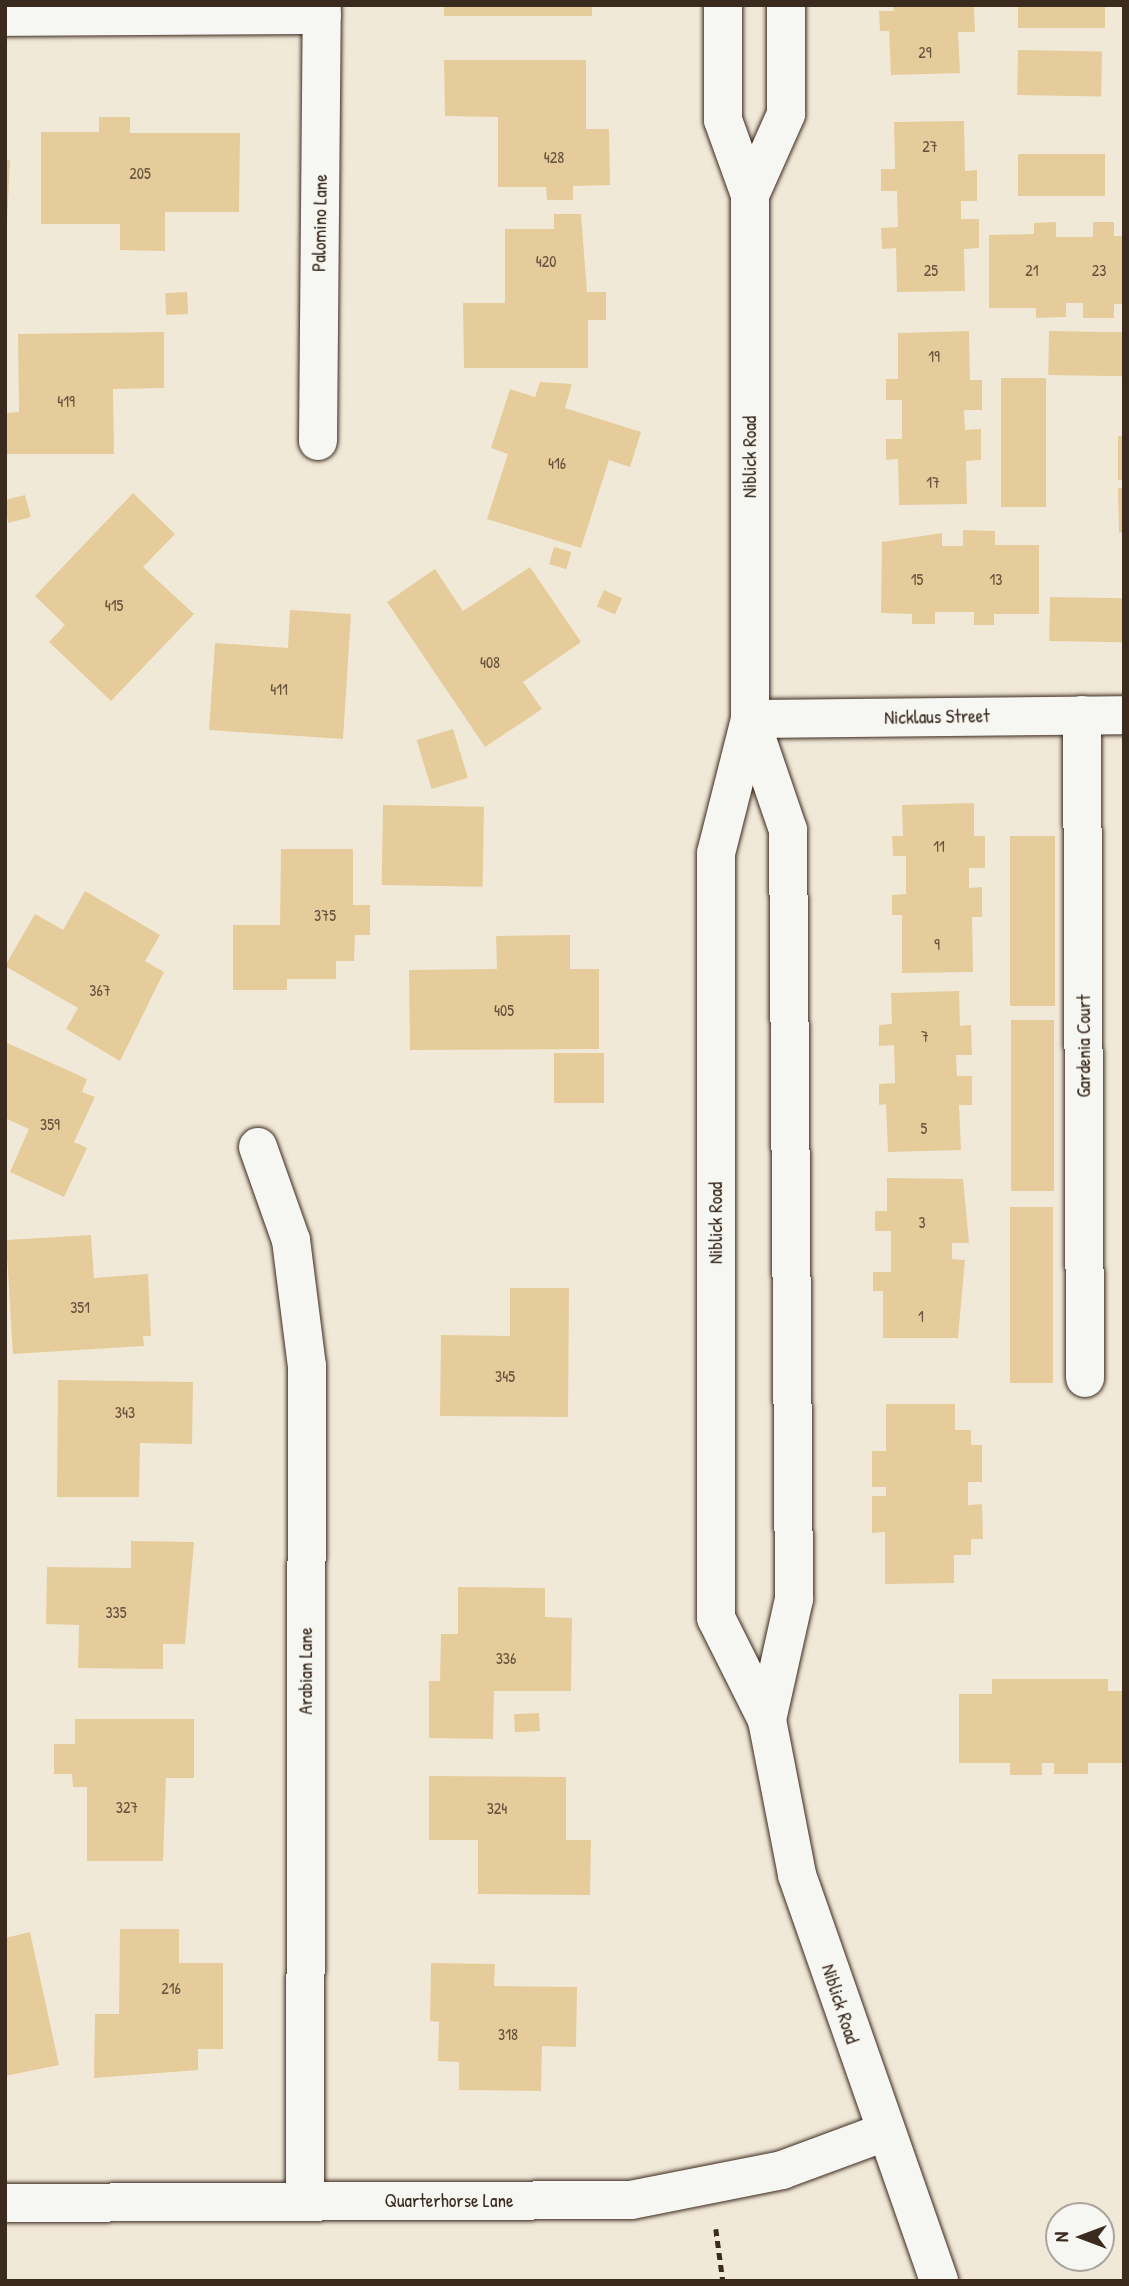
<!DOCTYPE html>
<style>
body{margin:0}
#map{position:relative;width:1129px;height:2286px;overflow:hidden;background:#f1e9d8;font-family:"Patrick Hand",sans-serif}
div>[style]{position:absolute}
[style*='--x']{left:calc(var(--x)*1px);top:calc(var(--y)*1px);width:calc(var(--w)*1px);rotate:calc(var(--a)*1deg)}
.building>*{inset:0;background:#e6cc9b;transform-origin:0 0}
.path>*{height:4.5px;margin-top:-2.25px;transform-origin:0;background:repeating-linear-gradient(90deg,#3b2a1e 0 7px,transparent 0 12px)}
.roads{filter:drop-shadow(0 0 2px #3b2a1e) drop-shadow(0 0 2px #3b2a1e)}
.minor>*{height:38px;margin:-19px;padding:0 19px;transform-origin:19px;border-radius:19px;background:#f6f6f2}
.secondary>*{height:38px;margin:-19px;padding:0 19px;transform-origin:19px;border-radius:19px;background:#f6f6f2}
span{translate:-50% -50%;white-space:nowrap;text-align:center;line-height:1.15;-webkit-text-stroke:7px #f6f6f2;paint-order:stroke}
.number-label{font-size:16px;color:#66523d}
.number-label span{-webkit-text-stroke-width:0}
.street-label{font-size:19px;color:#3b2a1e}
.frame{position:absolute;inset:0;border:7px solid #3b2a1e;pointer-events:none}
.north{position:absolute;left:1045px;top:2202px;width:70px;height:70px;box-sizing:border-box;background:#f6f6f2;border:2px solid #aba49d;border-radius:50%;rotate:270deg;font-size:19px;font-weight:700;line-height:28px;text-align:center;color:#3b2a1e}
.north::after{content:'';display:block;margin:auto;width:24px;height:32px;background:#3b2a1e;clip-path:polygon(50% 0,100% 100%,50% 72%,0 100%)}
</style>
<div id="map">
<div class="building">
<i style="left:444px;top:5px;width:148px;height:11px"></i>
<i style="clip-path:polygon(893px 5px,974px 5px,975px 32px,958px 32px,960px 73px,891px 75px,889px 31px,880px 31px,879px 11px,894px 11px)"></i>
<i style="left:1018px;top:5px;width:87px;height:23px"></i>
<i style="left:1018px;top:50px;width:84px;height:45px;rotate:1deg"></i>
<i style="clip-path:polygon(444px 60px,586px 60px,586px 129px,609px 129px,610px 185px,573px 186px,573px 200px,547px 200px,546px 187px,498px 187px,498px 117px,445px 116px)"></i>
<i style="clip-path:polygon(99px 117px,130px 117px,130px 133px,240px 133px,239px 212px,165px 212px,165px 251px,120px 250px,120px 224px,41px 224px,41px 132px,99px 132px)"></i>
<i style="clip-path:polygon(964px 121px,965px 171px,977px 170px,977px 201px,961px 201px,961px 219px,979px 219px,979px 248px,964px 249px,965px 291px,897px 292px,896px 248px,882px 249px,881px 228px,898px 227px,897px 191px,881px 191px,881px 169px,895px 169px,894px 122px)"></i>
<i style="left:1018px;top:154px;width:87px;height:42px"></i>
<i style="clip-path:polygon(5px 160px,10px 160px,5px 263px)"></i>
<i style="clip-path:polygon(554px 214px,581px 214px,587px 292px,606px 292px,606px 320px,588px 320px,588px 368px,464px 368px,463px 303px,505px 303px,505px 229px,554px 229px)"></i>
<i style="clip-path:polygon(1056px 222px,1056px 237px,1093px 237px,1093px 222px,1114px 222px,1114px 236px,1124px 236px,1124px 304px,1114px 304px,1114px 318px,1083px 318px,1083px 303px,1066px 303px,1066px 317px,1036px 318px,1036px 308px,989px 308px,989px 235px,1034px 234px,1034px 223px)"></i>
<i style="left:187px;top:292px;width:22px;height:22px;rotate:87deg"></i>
<i style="clip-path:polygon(969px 331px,970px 380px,982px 380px,982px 410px,964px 410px,965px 430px,981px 429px,981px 460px,966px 461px,967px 504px,899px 505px,898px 459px,886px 460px,886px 439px,902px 439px,902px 400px,886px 400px,886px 379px,898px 379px,898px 333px)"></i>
<i style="left:1049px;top:331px;width:75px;height:44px;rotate:1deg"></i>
<i style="clip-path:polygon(164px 332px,164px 388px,113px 389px,114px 454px,5px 454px,5px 413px,19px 412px,18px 334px)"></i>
<i style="left:1001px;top:378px;width:45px;height:129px"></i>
<i style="clip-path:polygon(540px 382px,572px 384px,565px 408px,641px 432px,630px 467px,609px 460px,581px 548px,487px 519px,508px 454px,491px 448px,510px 389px,535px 397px)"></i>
<i style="left:1118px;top:436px;width:6px;height:44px"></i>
<i style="clip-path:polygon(1118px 488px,1124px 488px,1124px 532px,1119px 533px)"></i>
<i style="clip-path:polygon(133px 493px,175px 534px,143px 567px,194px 614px,111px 701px,49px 642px,65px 625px,35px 596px)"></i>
<i style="clip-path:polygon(25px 495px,31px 517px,8px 523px,5px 500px)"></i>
<i style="clip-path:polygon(963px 530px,995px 531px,995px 545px,1039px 545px,1039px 614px,994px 614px,994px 625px,974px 625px,974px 612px,935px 612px,935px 624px,912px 624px,912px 614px,881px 613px,882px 542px,942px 533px,942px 546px,963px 546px)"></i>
<i style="left:554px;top:547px;width:18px;height:18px;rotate:16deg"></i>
<i style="clip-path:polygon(530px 567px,581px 642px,523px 682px,542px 709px,485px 747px,387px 602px,435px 569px,463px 611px)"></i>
<i style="left:604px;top:590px;width:20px;height:18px;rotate:24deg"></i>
<i style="left:1050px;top:597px;width:74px;height:44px;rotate:1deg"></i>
<i style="clip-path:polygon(290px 610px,351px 614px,343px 739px,209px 730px,215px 643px,288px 648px)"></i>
<i style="left:453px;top:729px;width:51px;height:38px;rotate:73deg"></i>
<i style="clip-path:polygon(974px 803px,974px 836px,985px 836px,985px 868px,969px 868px,969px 888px,982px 887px,982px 917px,972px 917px,973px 972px,902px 973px,902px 915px,892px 915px,892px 895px,906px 894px,906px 856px,893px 856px,892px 836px,903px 836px,902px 805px)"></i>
<i style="left:383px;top:805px;width:101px;height:80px;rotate:1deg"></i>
<i style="left:1010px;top:836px;width:45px;height:170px"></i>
<i style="clip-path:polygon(281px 849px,353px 849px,353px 905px,370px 905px,370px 935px,355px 935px,354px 961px,336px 961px,336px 979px,287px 979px,287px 990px,233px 990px,233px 925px,280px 925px)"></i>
<i style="clip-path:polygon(85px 891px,160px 935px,145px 961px,164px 972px,120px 1061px,66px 1029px,78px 1008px,5px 966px,35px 914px,63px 930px)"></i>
<i style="clip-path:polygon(570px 935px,570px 969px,599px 969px,599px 1049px,410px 1050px,409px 970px,497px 969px,496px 936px)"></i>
<i style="clip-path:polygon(959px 991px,960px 1026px,971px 1025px,972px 1055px,956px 1055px,957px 1076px,972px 1076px,972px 1105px,959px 1105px,961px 1150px,888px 1152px,886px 1104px,879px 1105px,879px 1084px,895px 1083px,894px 1045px,879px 1046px,879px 1025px,892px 1024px,891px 993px)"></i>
<i style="left:1011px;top:1020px;width:43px;height:171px"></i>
<i style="clip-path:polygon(5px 1042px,87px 1079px,82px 1092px,95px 1097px,74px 1142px,87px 1148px,64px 1197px,10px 1172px,29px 1129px,5px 1118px)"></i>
<i style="left:604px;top:1053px;width:50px;height:50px;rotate:90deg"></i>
<i style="clip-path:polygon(887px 1178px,963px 1179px,969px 1243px,952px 1243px,952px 1259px,965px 1260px,958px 1338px,883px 1338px,883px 1291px,873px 1291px,873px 1272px,891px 1272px,891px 1231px,875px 1231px,875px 1211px,887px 1211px)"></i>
<i style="left:1010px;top:1207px;width:43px;height:176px"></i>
<i style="clip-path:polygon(91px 1235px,94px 1278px,148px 1274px,151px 1336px,143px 1336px,144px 1346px,13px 1354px,6px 1240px)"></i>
<i style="clip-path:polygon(510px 1288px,569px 1288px,568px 1417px,440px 1416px,441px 1335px,510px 1336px)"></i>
<i style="clip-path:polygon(58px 1380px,193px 1382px,192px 1444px,140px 1443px,139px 1497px,57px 1497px)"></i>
<i style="clip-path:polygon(886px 1404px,955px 1404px,955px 1430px,971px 1430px,971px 1445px,982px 1445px,982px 1482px,968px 1482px,968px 1505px,982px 1504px,983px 1539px,971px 1539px,971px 1555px,954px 1555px,954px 1583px,885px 1584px,885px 1532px,872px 1533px,872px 1496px,886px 1496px,886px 1487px,872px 1487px,872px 1451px,886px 1451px)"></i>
<i style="clip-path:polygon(131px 1541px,194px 1542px,185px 1644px,163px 1644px,163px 1669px,78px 1668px,79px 1625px,46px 1624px,47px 1567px,131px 1568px)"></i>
<i style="clip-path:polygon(458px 1587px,545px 1588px,545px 1617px,572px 1618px,571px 1691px,494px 1691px,493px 1739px,429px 1738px,429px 1681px,440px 1681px,441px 1634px,458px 1634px)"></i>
<i style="clip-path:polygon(992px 1679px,1108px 1679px,1108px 1691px,1124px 1691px,1124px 1763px,1088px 1763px,1088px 1774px,1054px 1774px,1054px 1763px,1042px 1763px,1042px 1775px,1010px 1775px,1010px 1763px,959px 1763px,959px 1694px,992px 1694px)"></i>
<i style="left:539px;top:1713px;width:18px;height:25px;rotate:87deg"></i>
<i style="clip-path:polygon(75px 1719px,194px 1719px,194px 1778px,166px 1778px,163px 1861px,87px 1861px,87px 1787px,73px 1787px,72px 1774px,54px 1774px,54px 1744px,75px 1744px)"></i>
<i style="clip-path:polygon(429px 1776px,566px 1777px,566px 1840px,591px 1840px,590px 1895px,478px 1894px,478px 1840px,429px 1840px)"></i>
<i style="clip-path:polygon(120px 1929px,179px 1929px,179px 1963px,223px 1963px,223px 2049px,198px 2049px,198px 2070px,94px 2078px,95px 2014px,119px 2014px)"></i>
<i style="clip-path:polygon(30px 1932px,59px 2065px,5px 2076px,5px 1938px)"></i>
<i style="clip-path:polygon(431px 1963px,495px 1964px,494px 1986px,577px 1987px,576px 2047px,542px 2046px,541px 2091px,459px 2090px,459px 2062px,438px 2061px,439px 2022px,430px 2021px)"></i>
</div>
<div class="path">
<i style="--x:716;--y:2229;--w:52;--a:82.3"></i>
</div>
<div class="roads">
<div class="minor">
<i style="--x:5;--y:17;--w:317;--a:-0.4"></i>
<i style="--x:318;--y:441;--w:436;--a:-89.5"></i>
<i style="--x:1082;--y:715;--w:663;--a:89.74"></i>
<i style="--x:750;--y:719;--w:374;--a:-0.6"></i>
<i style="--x:258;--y:1147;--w:99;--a:70.5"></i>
<i style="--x:291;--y:1240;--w:127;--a:82.8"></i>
<i style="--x:307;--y:1366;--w:836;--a:90.14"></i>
<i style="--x:5;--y:2203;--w:626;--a:-0.27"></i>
<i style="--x:631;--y:2200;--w:154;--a:-11.2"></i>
<i style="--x:782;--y:2170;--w:107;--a:-20.3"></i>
</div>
<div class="secondary">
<i style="--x:723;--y:5;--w:115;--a:90"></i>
<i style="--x:723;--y:120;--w:80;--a:70.2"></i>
<i style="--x:750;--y:195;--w:524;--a:90"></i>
<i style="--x:750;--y:719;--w:138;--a:104.2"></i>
<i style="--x:716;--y:853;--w:765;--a:90"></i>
<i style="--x:716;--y:1618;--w:114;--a:63.4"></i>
<i style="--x:767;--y:1720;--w:158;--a:79"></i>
<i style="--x:797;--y:1875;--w:430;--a:70.7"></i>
<i style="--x:750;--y:195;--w:89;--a:-66"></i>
<i style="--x:786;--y:114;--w:109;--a:-90"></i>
<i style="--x:750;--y:719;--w:117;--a:71.1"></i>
<i style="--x:788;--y:830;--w:769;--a:89.55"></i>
<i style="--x:794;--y:1599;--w:124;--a:102.6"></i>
</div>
</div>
<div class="number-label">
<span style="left:925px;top:52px">29</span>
<span style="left:930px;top:146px">27</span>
<span style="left:554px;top:157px">428</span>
<span style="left:140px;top:173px">205</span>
<span style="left:546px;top:261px">420</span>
<span style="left:931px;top:270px">25</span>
<span style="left:1032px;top:270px">21</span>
<span style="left:1099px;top:270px">23</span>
<span style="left:934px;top:356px">19</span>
<span style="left:66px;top:401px">419</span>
<span style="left:557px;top:463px">416</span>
<span style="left:933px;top:482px">17</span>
<span style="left:917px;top:579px">15</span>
<span style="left:996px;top:579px">13</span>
<span style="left:114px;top:605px">415</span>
<span style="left:490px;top:662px">408</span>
<span style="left:279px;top:689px">411</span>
<span style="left:939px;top:846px">11</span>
<span style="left:325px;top:915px">375</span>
<span style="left:937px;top:944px">9</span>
<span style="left:100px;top:990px">367</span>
<span style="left:504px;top:1010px">405</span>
<span style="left:925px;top:1036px">7</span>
<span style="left:50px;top:1124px">359</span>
<span style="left:924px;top:1128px">5</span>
<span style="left:922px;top:1222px">3</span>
<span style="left:80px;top:1307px">351</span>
<span style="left:921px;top:1316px">1</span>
<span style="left:505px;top:1376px">345</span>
<span style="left:125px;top:1412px">343</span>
<span style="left:116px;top:1612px">335</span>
<span style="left:506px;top:1658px">336</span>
<span style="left:127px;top:1807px">327</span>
<span style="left:497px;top:1808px">324</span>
<span style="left:171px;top:1988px">216</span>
<span style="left:508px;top:2034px">318</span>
</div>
<div class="street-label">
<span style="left:320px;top:223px;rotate:-89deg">Palomino Lane</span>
<span style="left:750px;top:457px;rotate:-90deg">Niblick Road</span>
<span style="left:937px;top:717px;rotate:-1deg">Nicklaus Street</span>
<span style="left:1084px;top:1046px;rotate:-90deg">Gardenia Court</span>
<span style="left:716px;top:1223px;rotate:-90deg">Niblick Road</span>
<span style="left:306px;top:1671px;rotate:-90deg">Arabian Lane</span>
<span style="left:840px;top:2004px;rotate:72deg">Niblick Road</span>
<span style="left:449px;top:2201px">Quarterhorse Lane</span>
</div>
<div class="frame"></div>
<div class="north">N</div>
</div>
